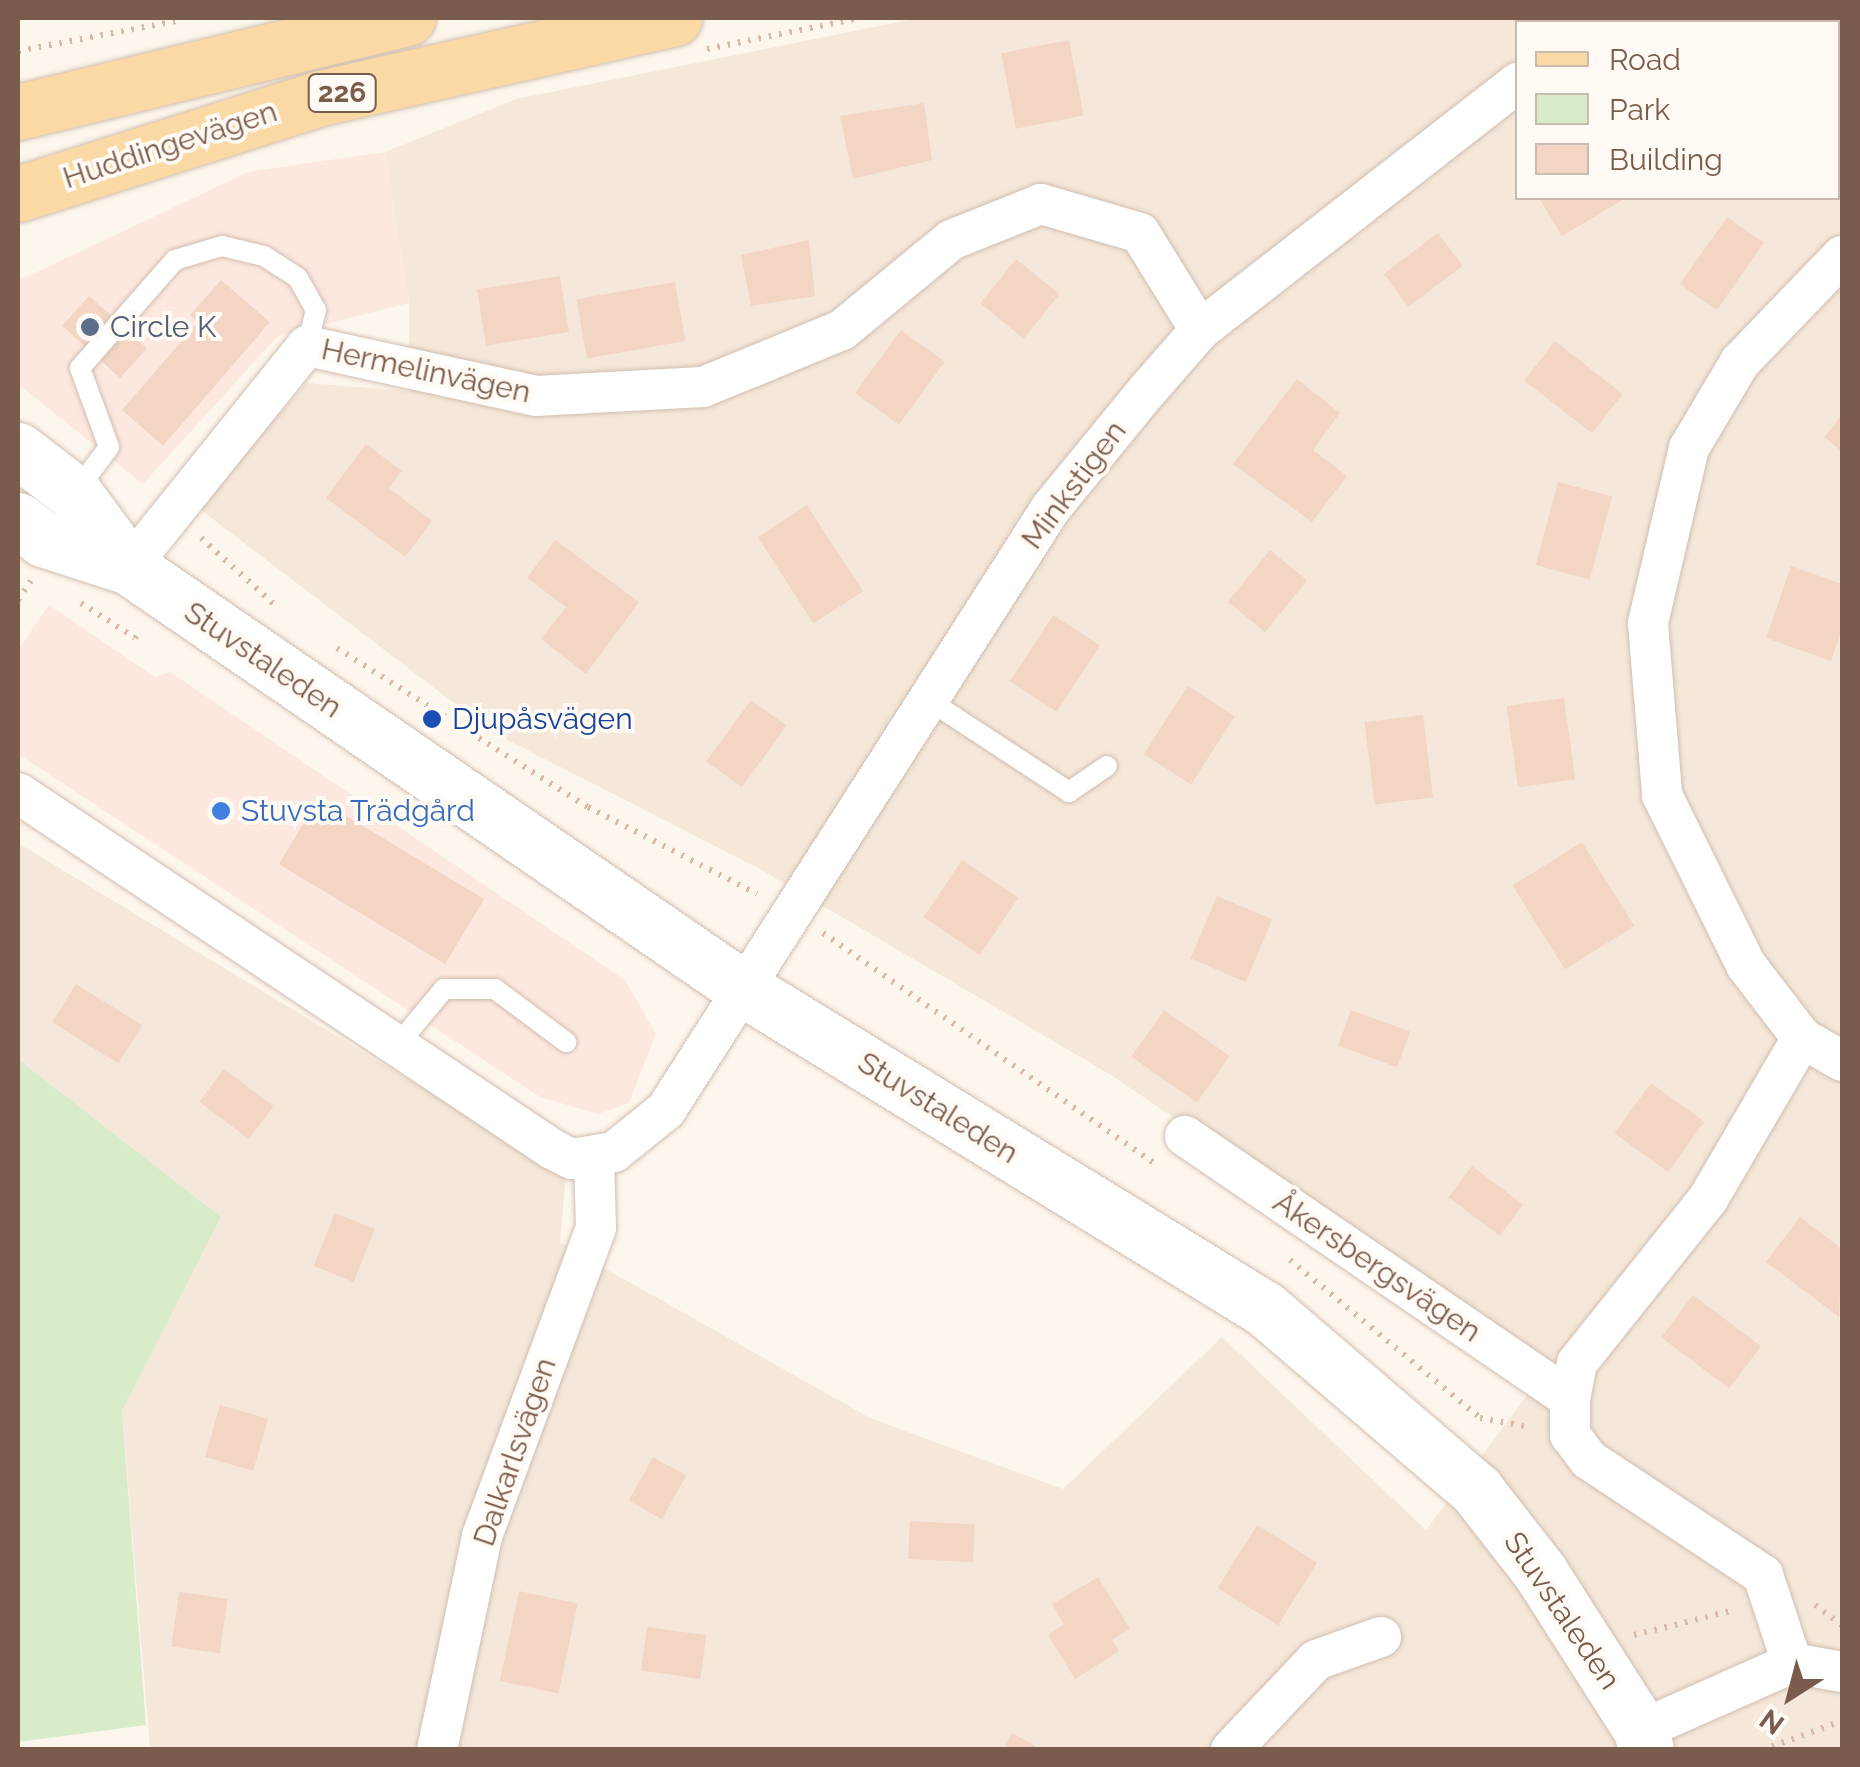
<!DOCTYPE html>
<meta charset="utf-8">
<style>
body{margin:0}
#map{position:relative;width:1860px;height:1767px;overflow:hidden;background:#fdf6ec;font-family:Raleway,sans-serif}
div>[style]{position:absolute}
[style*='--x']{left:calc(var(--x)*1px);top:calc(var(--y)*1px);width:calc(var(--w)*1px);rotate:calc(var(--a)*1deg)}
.residential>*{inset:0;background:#f5e8da}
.commercial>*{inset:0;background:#fde8e0}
.green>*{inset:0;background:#d8ecc9}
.building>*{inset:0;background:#f3d5c3;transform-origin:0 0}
.path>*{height:6px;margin-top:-3px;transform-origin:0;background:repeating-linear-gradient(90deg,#d9b8a5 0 2.5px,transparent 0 10.5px)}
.roads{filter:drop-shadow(0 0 2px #d1beb0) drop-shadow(0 0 2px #d1beb0)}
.lane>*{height:20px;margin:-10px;padding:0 10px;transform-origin:10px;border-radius:10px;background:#fff}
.street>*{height:40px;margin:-20px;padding:0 20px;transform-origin:20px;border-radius:20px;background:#fff}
.secondary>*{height:55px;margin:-27.5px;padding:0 27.5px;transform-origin:27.5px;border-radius:27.5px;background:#fff}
.primary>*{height:55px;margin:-27.5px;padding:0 27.5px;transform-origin:27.5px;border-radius:27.5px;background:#fbd9a5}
.dots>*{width:28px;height:28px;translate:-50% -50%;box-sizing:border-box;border:5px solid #fffaf3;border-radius:50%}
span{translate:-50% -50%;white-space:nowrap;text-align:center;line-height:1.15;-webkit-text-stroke:8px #fffaf3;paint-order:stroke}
.shield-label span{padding:2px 8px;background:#fffaf3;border:2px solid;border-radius:8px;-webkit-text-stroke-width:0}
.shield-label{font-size:28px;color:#7a5c4d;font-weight:700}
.street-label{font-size:30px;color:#7a5c4d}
.service-label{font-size:30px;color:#4e5e75}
.left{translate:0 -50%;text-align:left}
.transit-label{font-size:30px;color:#164399}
.shop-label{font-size:30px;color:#366cbe}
.frame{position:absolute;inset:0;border:20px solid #7a5c4d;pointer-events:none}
.legend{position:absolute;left:1515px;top:20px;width:325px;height:180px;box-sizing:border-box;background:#fffaf3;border:2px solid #cabbb1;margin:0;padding:12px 18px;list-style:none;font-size:30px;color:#7a5c4d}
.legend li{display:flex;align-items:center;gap:20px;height:50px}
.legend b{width:50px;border:2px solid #cabbb1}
.north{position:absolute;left:1740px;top:1647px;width:100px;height:100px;-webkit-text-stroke:8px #fffaf3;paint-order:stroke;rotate:216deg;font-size:28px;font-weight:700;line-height:40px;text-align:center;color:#7a5c4d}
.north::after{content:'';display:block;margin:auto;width:35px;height:45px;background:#7a5c4d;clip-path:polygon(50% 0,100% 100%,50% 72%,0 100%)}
</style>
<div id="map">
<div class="residential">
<i style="clip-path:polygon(evenodd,919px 18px,1842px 18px,1842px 1749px,150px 1749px,122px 1410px,221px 1217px,18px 1059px,18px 843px,566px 1175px,560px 1243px,870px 1418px,1063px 1489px,1222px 1337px,1426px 1530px,1546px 1370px,1111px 1075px,758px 868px,492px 732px,197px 507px,306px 383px,409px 391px,409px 303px,385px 152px,516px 99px,919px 18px,1518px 22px,1838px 22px,1838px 198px,1518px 198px,1518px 22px)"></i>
</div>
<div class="commercial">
<i style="clip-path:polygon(385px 152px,409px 303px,278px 336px,143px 484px,18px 384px,18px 281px,248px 172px)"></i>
<i style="clip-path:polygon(49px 605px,155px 677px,170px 672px,625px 980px,656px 1034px,629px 1103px,598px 1114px,540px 1097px,18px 754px,18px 650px)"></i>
</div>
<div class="green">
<i style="clip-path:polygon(18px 1059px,221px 1217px,122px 1411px,146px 1725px,18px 1742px)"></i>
</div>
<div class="building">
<i style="clip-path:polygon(1820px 18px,1842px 18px,1842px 44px,1838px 22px,1816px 22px)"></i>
<i style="left:1069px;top:40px;width:77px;height:69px;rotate:79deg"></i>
<i style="clip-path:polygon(924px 103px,932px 160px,853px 179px,840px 116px)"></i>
<i style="clip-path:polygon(1539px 198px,1620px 198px,1621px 201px,1562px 236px)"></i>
<i style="left:1727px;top:217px;width:45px;height:82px;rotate:35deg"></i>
<i style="left:1438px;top:233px;width:41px;height:68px;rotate:53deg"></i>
<i style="clip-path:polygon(809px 240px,815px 296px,751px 306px,741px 255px)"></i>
<i style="left:1016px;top:259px;width:56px;height:57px;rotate:39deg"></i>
<i style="left:560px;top:276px;width:57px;height:84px;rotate:81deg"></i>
<i style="clip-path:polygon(221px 280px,270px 322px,163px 446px,122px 410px,198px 322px,190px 315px)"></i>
<i style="left:675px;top:282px;width:60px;height:100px;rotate:80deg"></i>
<i style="left:89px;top:296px;width:78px;height:40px;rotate:42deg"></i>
<i style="left:901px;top:330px;width:54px;height:78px;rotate:36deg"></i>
<i style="left:1555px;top:341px;width:86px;height:50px;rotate:38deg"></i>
<i style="clip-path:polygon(1297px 379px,1340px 413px,1313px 450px,1347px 476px,1312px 522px,1233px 464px)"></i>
<i style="clip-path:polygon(1842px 415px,1842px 452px,1824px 437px)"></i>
<i style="clip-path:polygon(366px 444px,402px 471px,389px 488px,432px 521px,405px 557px,326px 498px)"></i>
<i style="left:1558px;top:482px;width:56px;height:86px;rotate:15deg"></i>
<i style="left:807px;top:505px;width:103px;height:59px;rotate:57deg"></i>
<i style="clip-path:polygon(555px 540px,639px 602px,586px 674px,541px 639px,566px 607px,527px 578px)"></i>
<i style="left:1270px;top:550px;width:48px;height:67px;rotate:39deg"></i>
<i style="clip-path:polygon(1791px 566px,1842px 584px,1842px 630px,1831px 661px,1766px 638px)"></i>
<i style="left:1053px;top:615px;width:56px;height:79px;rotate:33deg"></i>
<i style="left:1188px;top:686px;width:56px;height:81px;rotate:33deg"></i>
<i style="left:1564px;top:698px;width:82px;height:58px;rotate:82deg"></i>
<i style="left:751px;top:700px;width:44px;height:76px;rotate:36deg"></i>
<i style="left:1423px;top:715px;width:83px;height:59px;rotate:83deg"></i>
<i style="left:318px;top:799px;width:194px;height:76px;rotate:31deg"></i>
<i style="left:1582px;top:842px;width:99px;height:82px;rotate:58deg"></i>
<i style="left:962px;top:860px;width:68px;height:69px;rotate:34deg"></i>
<i style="left:1217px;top:896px;width:60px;height:68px;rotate:23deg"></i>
<i style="left:76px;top:984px;width:78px;height:45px;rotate:32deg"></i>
<i style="left:1164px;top:1010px;width:80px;height:57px;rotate:35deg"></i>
<i style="left:1351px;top:1010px;width:63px;height:38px;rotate:20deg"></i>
<i style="left:224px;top:1069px;width:62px;height:41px;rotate:37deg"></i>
<i style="left:1651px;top:1083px;width:66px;height:62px;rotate:36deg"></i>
<i style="left:1472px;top:1166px;width:64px;height:39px;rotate:37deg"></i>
<i style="left:335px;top:1213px;width:43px;height:57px;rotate:22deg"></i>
<i style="clip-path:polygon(1800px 1217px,1842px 1249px,1839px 1317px,1766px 1262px)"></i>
<i style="left:1693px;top:1295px;width:85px;height:53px;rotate:37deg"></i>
<i style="left:220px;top:1405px;width:50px;height:54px;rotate:16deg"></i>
<i style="left:653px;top:1457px;width:38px;height:50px;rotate:29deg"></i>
<i style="left:910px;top:1521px;width:65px;height:38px;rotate:3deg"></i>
<i style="left:1257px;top:1525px;width:71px;height:74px;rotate:32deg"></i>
<i style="clip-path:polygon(1098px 1577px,1130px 1629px,1112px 1640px,1119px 1651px,1075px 1679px,1048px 1635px,1064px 1624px,1052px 1604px)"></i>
<i style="left:519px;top:1591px;width:60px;height:92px;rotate:12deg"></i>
<i style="left:179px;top:1592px;width:49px;height:55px;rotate:8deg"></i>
<i style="left:647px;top:1627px;width:60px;height:44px;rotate:8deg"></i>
<i style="clip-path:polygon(1012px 1733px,1043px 1750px,1003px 1750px)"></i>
</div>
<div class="path">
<i style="--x:1579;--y:18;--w:4;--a:63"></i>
<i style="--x:707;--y:49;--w:155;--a:-11.5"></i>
<i style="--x:18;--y:51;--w:162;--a:-10.7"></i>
<i style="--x:201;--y:538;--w:103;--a:42.2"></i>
<i style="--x:18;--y:600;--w:23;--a:-56"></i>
<i style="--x:81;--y:603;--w:64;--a:32.9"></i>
<i style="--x:135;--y:638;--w:9;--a:-54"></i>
<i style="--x:337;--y:648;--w:297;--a:32.4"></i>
<i style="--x:588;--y:807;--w:190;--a:27.2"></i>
<i style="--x:823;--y:933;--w:403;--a:34.8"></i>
<i style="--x:1290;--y:1260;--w:247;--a:39.7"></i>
<i style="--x:1480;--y:1418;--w:51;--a:10.2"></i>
<i style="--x:1815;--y:1605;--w:34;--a:37"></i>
<i style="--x:1634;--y:1635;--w:103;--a:-14"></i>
<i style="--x:1762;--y:1750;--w:85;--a:-19.9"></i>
</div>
<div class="roads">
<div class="lane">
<i style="--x:77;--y:490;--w:54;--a:-53.3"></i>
<i style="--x:109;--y:447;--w:84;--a:-110.2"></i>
<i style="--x:80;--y:368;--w:144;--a:-48.7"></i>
<i style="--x:175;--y:260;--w:49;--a:-16.6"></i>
<i style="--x:222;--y:246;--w:43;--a:13.4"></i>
<i style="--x:264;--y:256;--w:40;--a:32.9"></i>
<i style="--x:298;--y:278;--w:37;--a:61"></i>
<i style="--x:316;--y:310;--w:37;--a:104"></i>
<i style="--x:927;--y:699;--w:170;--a:33.2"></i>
<i style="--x:1069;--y:792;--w:46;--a:-34.4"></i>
<i style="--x:395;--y:1048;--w:77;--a:-50.3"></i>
<i style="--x:444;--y:989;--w:51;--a:0"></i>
<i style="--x:495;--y:989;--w:89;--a:36.7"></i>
</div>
<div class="street">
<i style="--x:1838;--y:127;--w:6;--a:45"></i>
<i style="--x:1842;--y:256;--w:147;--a:133.9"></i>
<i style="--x:1740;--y:362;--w:100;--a:120.7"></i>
<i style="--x:1689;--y:448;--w:180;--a:103.2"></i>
<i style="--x:1648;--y:623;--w:173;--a:85.3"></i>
<i style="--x:1662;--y:795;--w:190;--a:63.7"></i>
<i style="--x:1746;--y:965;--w:92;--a:52.5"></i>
<i style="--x:1802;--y:1038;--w:46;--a:29.9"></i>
<i style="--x:129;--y:567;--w:284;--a:-51.2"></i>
<i style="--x:307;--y:346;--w:234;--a:12.3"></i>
<i style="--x:536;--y:396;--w:167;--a:-3.1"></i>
<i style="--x:703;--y:387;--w:150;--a:-22.3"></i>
<i style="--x:842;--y:330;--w:141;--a:-39.5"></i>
<i style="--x:951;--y:240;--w:97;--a:-21.8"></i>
<i style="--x:1041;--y:204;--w:103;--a:16.3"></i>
<i style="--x:1140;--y:233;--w:114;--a:58.3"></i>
<i style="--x:18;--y:793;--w:642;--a:33.69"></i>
<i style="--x:552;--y:1149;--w:22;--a:27"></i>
<i style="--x:572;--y:1159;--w:43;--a:-9.5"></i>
<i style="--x:614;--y:1152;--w:67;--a:-38.9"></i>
<i style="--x:666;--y:1110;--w:715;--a:-57.4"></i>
<i style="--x:1051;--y:508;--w:150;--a:-50.7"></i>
<i style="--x:1146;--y:392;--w:82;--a:-48.9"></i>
<i style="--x:1200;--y:330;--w:403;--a:-37.9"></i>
<i style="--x:1185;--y:1136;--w:466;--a:34.3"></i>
<i style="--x:1792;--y:1663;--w:93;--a:-108.2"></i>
<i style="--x:1763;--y:1575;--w:209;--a:-146.5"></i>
<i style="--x:1589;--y:1460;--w:31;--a:-127"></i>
<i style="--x:1570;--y:1435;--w:36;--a:-90"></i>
<i style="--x:1570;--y:1399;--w:37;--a:-79"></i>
<i style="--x:1577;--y:1363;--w:210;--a:-51.4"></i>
<i style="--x:1708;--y:1199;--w:186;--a:-59.7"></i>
<i style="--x:1641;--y:1730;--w:165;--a:-23.9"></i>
<i style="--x:1792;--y:1663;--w:51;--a:10.2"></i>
<i style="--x:437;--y:1750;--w:219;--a:-78.1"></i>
<i style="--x:482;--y:1536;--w:328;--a:-69.7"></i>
<i style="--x:596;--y:1228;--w:70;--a:-91.6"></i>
<i style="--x:1231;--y:1750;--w:124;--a:-46.6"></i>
<i style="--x:1316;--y:1660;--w:69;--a:-19.5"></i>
</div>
<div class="secondary">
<i style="--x:18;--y:450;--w:71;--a:37.5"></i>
<i style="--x:74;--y:493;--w:92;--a:53.4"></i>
<i style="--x:18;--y:520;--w:31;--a:37"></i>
<i style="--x:43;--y:539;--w:90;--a:18"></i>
<i style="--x:129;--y:567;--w:746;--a:34.46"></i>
<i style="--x:744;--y:989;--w:611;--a:31.56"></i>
<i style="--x:1265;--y:1309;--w:279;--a:40.6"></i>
<i style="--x:1477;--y:1491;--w:103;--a:52.1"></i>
<i style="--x:1540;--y:1572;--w:188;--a:57.4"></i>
<i style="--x:1641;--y:1730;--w:21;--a:76"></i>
</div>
<div class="primary">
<i style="--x:18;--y:112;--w:401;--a:-13.6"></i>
<i style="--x:18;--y:194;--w:317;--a:-17.6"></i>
<i style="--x:320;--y:98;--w:363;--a:-12.7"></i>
</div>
</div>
<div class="dots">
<i style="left:90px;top:327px;background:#5c6f8a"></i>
<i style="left:432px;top:719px;background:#1a4fb4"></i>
<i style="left:221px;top:811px;background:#3f7fe0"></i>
</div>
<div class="shield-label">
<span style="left:342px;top:93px">226</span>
</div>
<div class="street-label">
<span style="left:170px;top:145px;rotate:-18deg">Huddingevägen</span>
<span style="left:426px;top:371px;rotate:12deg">Hermelinvägen</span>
<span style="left:1074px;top:485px;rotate:-53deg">Minkstigen</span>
<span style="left:263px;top:660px;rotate:34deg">Stuvstaleden</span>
<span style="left:938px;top:1108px;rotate:32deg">Stuvstaleden</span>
<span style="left:1377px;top:1267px;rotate:34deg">Åkersbergsvägen</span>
<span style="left:515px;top:1452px;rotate:-71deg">Dalkarlsvägen</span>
<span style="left:1562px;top:1611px;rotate:56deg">Stuvstaleden</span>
</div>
<div class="service-label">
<span class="left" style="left:110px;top:327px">Circle K</span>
</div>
<div class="transit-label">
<span class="left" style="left:452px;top:719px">Djupåsvägen</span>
</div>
<div class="shop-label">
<span class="left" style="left:241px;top:811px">Stuvsta Trädgård</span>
</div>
<div class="frame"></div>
<ul class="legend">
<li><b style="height:12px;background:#fbd9a5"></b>Road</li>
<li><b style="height:28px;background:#d8ecc9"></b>Park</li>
<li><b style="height:28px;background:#f3d5c3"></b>Building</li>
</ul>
<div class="north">N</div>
</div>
